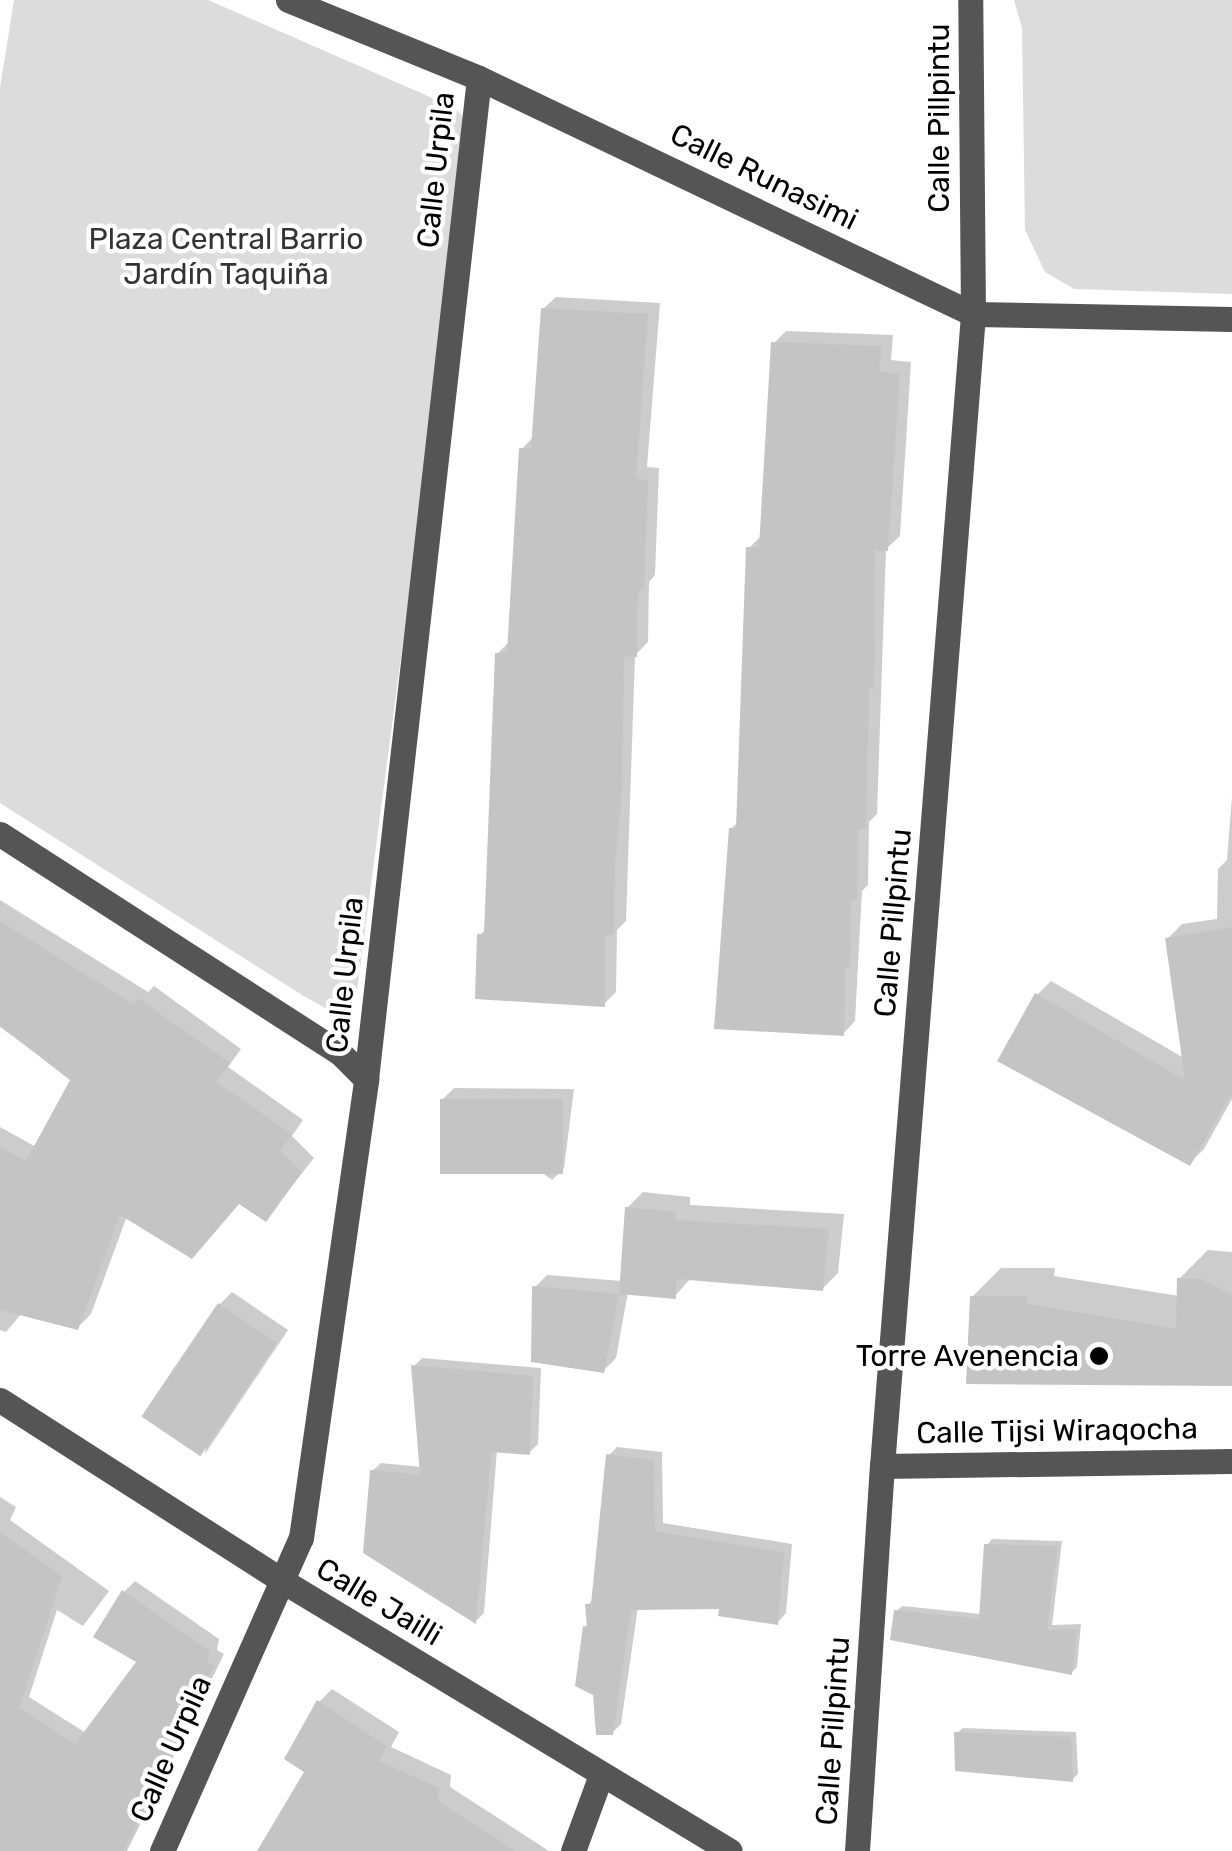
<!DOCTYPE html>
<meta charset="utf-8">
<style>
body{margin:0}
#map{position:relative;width:1232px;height:1851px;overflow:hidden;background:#fff;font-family:Rubik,sans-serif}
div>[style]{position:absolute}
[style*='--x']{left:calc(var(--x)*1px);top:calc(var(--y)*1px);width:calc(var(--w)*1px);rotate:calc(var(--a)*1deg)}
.green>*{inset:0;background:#dcdcdc}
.shadow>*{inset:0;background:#0003}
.building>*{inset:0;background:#c4c4c4;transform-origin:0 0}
.minor>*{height:25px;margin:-12.5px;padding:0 12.5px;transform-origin:12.5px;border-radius:12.5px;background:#555}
.dots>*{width:28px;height:28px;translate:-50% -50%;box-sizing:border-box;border:5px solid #fff;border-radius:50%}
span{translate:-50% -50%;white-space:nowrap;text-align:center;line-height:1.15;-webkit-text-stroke:9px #fff;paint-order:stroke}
.street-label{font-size:30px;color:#000}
.park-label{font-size:30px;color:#333}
.poi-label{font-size:30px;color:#000}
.right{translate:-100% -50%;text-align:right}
</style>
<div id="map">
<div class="green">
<i style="clip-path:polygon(14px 0,208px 0,453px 107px,462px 115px,469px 139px,356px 999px,344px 1013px,336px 1014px,302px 995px,0 803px,0 88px)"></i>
<i style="clip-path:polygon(1014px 0,1232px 0,1232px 294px,1074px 289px,1045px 272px,1025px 230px,1022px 28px)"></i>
</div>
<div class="shadow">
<i style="clip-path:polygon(556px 297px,660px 303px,647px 467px,659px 468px,655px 575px,649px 582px,648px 642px,635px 655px,626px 921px,617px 930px,616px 992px,604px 1004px,480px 935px,487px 928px,497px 654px,510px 641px,522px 449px,534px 436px,543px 309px)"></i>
<i style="clip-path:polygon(786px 331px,893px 335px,891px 360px,911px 362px,900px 536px,886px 549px,877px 814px,869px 822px,868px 885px,862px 891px,855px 1021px,843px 1034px,731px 829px,739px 821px,749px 548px,762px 535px,773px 344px)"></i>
<i style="clip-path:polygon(1232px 796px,1232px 1099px,1204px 1149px,1190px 1163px,1037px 995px,1051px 981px,1184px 1058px,1167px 939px,1182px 924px,1217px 919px,1218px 869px,1227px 860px)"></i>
<i style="clip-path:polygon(0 900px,148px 992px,154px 986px,241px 1049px,228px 1067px,303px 1120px,292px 1136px,314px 1158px,266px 1219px,240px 1201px,127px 1216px,91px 1314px,77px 1328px,22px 1313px,6px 1332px,0 1330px,0 1127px,36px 1147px,73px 1080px,0 1027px)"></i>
<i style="clip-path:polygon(454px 1088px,574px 1089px,564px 1168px,552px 1180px,442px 1100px)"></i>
<i style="clip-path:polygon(643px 1192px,690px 1197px,690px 1205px,844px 1214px,838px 1273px,822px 1289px,691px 1278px,675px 1296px,628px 1292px,616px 1358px,604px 1370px,534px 1288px,547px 1275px,622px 1281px,627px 1208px)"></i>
<i style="clip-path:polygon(1208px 1250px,1232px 1252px,1232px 1384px,972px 1297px,1001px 1268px,1055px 1268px,1054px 1276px,1179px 1296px,1179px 1279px)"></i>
<i style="clip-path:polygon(232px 1292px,288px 1330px,205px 1454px,220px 1304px)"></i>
<i style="clip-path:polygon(422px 1358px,541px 1368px,538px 1444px,529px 1453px,497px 1450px,484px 1613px,476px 1621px,372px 1471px,381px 1463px,422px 1467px,414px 1366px)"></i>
<i style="clip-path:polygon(617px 1447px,662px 1452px,663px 1523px,792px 1544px,786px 1613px,778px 1622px,721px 1606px,638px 1607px,621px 1724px,612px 1733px,585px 1627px,589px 1623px,588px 1605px,594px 1598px,608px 1456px)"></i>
<i style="clip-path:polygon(0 1497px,16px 1507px,10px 1520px,109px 1591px,83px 1626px,57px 1610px,29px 1697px,86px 1733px,139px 1661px,124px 1592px,135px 1581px,219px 1639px,217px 1650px,224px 1654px,127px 1851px,0 1851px)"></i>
<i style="clip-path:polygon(992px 1539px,1062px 1541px,1052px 1625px,1081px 1624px,1077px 1667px,1072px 1672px,897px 1611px,902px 1606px,981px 1614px,987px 1545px)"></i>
<i style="clip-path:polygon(332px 1689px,399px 1732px,391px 1747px,451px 1775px,450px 1787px,549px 1851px,260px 1851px,307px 1771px,319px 1702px)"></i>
<i style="clip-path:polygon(963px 1728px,1076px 1732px,1078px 1774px,1072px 1780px,957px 1733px)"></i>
</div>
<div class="building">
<i style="clip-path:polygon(541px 308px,648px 314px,636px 478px,648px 480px,644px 590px,638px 590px,637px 657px,624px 656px,622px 794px,615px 864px,614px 935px,605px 935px,605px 1007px,475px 999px,477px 934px,484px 934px,495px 653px,507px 653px,519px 448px,531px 448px)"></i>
<i style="clip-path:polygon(771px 342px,882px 346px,879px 371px,900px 374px,888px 551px,875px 550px,874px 689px,869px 688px,866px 829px,858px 829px,857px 900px,851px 900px,850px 967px,845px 967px,844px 1036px,714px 1029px,729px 828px,736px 828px,746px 547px,759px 547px)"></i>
<i style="clip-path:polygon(0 921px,134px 1005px,138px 998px,230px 1063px,216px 1082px,292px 1134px,280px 1151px,302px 1172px,266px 1222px,239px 1204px,192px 1259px,120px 1215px,78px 1330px,0 1310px,0 1147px,26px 1161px,70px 1080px,0 1026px)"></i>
<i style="clip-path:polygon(1232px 927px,1232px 1092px,1190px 1166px,997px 1061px,1035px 993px,1185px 1080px,1165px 938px)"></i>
<i style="left:440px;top:1099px;width:123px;height:75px"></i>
<i style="clip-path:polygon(625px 1207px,675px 1212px,675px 1220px,829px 1229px,823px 1291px,676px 1279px,676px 1299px,619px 1294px)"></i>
<i style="clip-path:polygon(1177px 1278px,1201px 1279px,1232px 1295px,1232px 1386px,966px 1384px,970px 1296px,1028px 1296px,1027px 1304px,1176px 1329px)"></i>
<i style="clip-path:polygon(532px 1286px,619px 1294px,604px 1373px,531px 1362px)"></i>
<i style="left:218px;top:1303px;width:71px;height:137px;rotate:34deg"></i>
<i style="clip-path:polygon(411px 1365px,533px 1376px,530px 1455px,491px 1452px,476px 1624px,363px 1553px,370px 1470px,420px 1475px)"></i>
<i style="clip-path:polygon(606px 1454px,654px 1460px,655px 1531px,784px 1552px,778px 1625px,718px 1616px,719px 1609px,631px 1610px,613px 1735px,596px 1735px,593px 1695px,575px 1686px,583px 1626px,587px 1627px,585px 1604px,591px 1604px)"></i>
<i style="clip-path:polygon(0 1532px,62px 1576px,19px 1708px,75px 1744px,136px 1662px,93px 1637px,122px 1590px,210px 1651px,207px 1661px,214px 1666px,124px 1851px,0 1851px)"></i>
<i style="clip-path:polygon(984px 1544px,1058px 1546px,1047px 1630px,1077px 1629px,1072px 1675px,890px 1640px,894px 1610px,979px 1619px)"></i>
<i style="clip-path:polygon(317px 1700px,387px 1746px,379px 1761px,439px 1788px,438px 1801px,515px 1851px,257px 1851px,304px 1772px,284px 1759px)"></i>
<i style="clip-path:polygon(954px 1732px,1071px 1737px,1073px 1782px,955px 1771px)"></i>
</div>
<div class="minor">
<i style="--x:288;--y:0;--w:206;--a:22.2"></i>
<i style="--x:479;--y:78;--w:547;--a:25.54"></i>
<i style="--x:973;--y:314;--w:259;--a:1.1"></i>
<i style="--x:0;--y:834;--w:404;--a:32.8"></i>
<i style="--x:340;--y:1053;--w:37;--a:45"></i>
<i style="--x:0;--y:1400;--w:334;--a:32.6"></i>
<i style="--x:281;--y:1580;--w:524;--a:31.11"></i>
<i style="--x:882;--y:1466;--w:350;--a:-0.8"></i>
<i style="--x:162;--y:1851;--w:342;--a:-66.1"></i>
<i style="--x:301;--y:1538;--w:464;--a:-81.9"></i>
<i style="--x:366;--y:1079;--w:1007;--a:-83.56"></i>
<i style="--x:573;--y:1851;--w:81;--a:-69.8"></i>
<i style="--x:857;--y:1851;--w:386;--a:-86.3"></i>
<i style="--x:882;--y:1466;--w:1156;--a:-85.48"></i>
<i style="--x:973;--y:314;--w:314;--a:-90.5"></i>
</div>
<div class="dots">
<i style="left:1099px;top:1356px;background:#000"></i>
</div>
<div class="street-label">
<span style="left:939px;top:118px;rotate:-90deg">Calle Pillpintu</span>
<span style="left:436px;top:170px;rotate:-84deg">Calle Urpila</span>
<span style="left:764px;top:177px;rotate:26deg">Calle Runasimi</span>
<span style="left:893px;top:923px;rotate:-85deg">Calle Pillpintu</span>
<span style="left:345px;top:975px;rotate:-84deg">Calle Urpila</span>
<span style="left:1057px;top:1431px;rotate:-1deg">Calle Tijsi Wiraqocha</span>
<span style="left:379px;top:1602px;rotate:31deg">Calle Jailli</span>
<span style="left:833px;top:1731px;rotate:-86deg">Calle Pillpintu</span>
<span style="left:171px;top:1749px;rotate:-66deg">Calle Urpila</span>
</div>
<div class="park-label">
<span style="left:226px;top:256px">Plaza Central Barrio<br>Jardín Taquiña</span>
</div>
<div class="poi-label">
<span class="right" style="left:1079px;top:1356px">Torre Avenencia</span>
</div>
</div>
